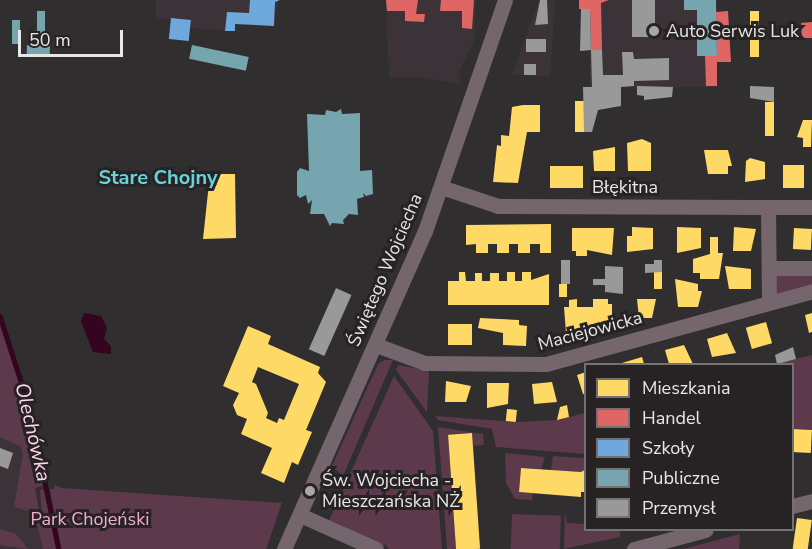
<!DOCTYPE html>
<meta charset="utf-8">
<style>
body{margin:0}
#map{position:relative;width:812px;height:549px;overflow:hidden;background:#302e2f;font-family:"Nunito Sans",sans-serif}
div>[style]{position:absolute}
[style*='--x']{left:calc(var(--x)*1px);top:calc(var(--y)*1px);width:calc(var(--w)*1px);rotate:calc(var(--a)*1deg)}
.built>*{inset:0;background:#3c3338;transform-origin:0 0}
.green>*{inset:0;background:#5c394b;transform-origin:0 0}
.water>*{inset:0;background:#340421}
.homes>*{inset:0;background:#ffd966;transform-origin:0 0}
.shops>*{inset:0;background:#e06666}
.schools>*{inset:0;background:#6fa8dc;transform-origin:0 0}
.public>*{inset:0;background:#76a5af;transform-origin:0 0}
.industry>*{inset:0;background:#999;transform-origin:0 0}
.stream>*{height:4.5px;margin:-2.25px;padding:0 2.25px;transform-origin:2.25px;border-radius:2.25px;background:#340421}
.minor>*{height:15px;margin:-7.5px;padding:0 7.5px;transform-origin:7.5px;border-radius:7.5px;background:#75666e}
.dots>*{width:16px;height:16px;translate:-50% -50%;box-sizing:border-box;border:3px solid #272325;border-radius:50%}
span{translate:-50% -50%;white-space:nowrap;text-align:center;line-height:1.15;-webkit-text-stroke:6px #272325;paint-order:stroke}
.poi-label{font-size:18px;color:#e8e6e7}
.left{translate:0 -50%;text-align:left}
.street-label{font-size:18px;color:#e8e6e7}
.park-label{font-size:18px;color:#f6abd0}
.neighbourhood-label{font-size:20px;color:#66d3d6;font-weight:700}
.water-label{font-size:20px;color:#ffd7ea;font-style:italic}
.legend{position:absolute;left:584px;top:363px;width:210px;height:168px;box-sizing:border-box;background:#272325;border:2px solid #747173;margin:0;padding:8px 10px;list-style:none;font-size:18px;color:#e8e6e7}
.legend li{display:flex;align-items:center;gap:12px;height:30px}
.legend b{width:30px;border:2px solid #747173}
.scale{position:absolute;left:18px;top:30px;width:105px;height:27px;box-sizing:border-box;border:3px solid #e8e6e7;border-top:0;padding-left:8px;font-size:18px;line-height:21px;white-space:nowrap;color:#e8e6e7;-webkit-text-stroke:4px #272325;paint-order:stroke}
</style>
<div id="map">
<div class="built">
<i style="clip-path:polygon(156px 0,278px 0,277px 10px,235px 24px,235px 31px,190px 28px,191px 20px,156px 19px)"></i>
<i style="clip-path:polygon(386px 0,476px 0,474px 41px,458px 74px,461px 76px,459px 84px,421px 77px,389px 78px)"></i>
<i style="clip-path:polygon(539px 0,555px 0,550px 76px,512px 75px)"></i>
<i style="left:590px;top:0;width:126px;height:87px"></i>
<i style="clip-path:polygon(0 342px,21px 411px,47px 549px,0 549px)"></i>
</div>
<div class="green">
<i style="clip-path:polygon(812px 272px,812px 287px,777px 294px,772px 275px)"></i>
<i style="clip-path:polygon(0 325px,28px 411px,43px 486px,35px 488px,39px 514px,14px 507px,23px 453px,20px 446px,0 437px)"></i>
<i style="clip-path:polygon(812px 355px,812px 430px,793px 429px,792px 364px,775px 364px)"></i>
<i style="clip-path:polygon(384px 360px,393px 360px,343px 476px,332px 466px,378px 364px)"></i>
<i style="clip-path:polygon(398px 365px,429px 371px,427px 412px,396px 370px)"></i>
<i style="clip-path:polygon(394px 376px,433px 431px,442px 549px,389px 549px,385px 544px,383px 548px,328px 523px)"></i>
<i style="clip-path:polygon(585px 413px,585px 454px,496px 447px,492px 429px,438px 420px,435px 416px,516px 422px,557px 420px)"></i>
<i style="clip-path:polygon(438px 427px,483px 434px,484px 445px,473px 446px,472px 433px,448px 434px,456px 549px,447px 549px)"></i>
<i style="clip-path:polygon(505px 453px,545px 457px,541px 469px,521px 468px,519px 492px,533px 493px,532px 500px,515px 499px,506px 483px)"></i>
<i style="clip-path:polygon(553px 456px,585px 458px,585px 469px,581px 472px,551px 470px)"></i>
<i style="clip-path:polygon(54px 485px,62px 488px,282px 503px,266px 549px,61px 549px,50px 489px,54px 489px)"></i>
<i style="clip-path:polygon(44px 489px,56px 549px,43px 549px,37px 524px,42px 515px,40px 490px)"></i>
<i style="clip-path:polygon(565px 512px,567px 523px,585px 524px,586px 530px,620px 530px,620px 537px,564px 549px)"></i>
<i style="left:512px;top:514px;width:49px;height:35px;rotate:2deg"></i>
<i style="clip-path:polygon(0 529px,16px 534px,28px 549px,0 545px)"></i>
<i style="clip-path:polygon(740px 534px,739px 549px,683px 549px)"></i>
</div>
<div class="water">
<i style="clip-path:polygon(84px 313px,101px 316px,107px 328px,104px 339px,111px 346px,111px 354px,93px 352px,81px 321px)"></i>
</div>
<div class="homes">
<i style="left:750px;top:11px;width:9px;height:46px"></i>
<i style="left:575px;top:101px;width:9px;height:31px"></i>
<i style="left:765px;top:102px;width:9px;height:34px"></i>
<i style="clip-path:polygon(523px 105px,540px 105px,540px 132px,527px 132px,518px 183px,493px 182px,497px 145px,501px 146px,501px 135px,509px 136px,512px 107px)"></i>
<i style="clip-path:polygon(803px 120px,812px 120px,811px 147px,803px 147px,803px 138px,797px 137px)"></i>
<i style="clip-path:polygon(642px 139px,651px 143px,651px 171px,628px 171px,627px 143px)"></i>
<i style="clip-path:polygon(615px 147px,615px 171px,594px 171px,593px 151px)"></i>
<i style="clip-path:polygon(704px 150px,728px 150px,732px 166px,728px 166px,728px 174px,708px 174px)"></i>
<i style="clip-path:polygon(750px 158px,765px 162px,765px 179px,745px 182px,746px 161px)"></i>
<i style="left:783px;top:165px;width:21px;height:23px"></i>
<i style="left:550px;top:166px;width:33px;height:22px"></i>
<i style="clip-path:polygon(210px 174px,235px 174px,236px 238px,203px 239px)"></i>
<i style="clip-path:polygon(551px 224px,551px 253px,540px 253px,540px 244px,530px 244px,530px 253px,518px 253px,518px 244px,509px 244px,509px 253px,497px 253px,497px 244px,488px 244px,488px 253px,476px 253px,476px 244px,466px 245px,466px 225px)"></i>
<i style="clip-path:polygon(632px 227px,653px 228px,653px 249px,627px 252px,627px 236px,632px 236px)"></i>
<i style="clip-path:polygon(677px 227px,701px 228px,701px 248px,677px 253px)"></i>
<i style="clip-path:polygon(734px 227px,756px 229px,751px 251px,733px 251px)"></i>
<i style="clip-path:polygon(572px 228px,614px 228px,612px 255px,587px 250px,587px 256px,576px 256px,576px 251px,572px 251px)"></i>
<i style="left:794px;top:228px;width:18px;height:21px;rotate:3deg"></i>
<i style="clip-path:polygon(710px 237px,718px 237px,718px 253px,723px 253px,719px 279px,700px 279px,700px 273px,693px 273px,693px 259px,710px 254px)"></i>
<i style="clip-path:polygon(725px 266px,751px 269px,751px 289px,729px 289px)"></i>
<i style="clip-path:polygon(459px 272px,465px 272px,466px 281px,475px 281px,475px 273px,482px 273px,482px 281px,490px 281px,490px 273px,499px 273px,499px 281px,507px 281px,507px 272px,515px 272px,515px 281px,522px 281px,522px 272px,531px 272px,531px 280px,549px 274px,549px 305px,448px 305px,448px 281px,459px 281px)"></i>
<i style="left:662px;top:272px;width:17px;height:8px;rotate:90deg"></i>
<i style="clip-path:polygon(675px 279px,698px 284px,698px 291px,702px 291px,698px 307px,678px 307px)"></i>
<i style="left:559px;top:284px;width:8px;height:13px"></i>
<i style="clip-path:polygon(577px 299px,577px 307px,593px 307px,593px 299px,608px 299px,608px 304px,612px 304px,612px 327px,577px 328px,577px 333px,566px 333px,564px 307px,569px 307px,569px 300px)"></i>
<i style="clip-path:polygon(637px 299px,656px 299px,652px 318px,639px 318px)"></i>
<i style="clip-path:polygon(812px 313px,812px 332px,809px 333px,805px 315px)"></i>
<i style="clip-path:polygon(480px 318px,519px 320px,519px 325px,527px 326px,526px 346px,503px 345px,503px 333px,478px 328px)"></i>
<i style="left:766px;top:322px;width:22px;height:21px;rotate:74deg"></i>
<i style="left:448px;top:324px;width:24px;height:21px"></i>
<i style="clip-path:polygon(evenodd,248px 326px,271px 336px,268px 344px,320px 367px,318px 373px,326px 382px,306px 430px,312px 432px,298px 465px,292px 462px,284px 483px,261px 473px,272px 448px,241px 434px,247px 419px,237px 415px,233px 405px,239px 393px,223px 386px,248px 326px,258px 367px,299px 384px,284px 420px,279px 418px,277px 423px,266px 418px,268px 413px,256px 384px,252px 382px,258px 367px)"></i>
<i style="clip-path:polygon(727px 333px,736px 353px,712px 357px,707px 339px)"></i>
<i style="clip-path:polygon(684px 345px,693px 364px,669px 364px,665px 350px)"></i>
<i style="clip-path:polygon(642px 357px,644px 364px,623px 364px,622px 363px)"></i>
<i style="clip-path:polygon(586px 372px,586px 394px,583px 394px,577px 375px)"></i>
<i style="clip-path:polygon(446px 381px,471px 386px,466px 402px,445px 402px)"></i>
<i style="clip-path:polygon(552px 382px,557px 402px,534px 404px,532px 384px)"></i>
<i style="clip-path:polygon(487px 383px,509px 383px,508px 404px,487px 408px)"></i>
<i style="clip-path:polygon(567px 405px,569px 417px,557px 420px,560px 407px)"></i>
<i style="left:507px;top:409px;width:10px;height:12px;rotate:6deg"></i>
<i style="left:792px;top:429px;width:20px;height:23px;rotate:3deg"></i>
<i style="left:472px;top:433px;width:116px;height:24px;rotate:86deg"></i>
<i style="clip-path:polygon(521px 468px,581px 472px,586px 469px,586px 492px,581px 492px,581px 497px,519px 492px)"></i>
<i style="left:797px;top:518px;width:15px;height:31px;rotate:8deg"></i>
</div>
<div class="shops">
<i style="clip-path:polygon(386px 0,418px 0,416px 14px,425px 14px,424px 22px,405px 21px,405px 11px,387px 11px)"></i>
<i style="clip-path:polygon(441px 0,474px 0,472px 29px,462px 28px,462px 11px,440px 11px)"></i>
<i style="clip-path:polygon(579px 0,609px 0,601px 3px,602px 50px,591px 50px,590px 9px,579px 9px)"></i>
<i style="clip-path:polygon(728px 11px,731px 62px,717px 62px,717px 86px,706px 86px,705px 56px,717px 56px,716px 12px)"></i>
<i style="clip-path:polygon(812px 22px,812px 38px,802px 38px,801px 23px)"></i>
</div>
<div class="schools">
<i style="clip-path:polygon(250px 0,280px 0,275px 2px,274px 26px,235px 24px,235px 31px,225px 31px,227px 12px,249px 13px)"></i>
<i style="left:171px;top:18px;width:20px;height:21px;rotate:6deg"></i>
</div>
<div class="public">
<i style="clip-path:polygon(684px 0,716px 0,717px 56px,697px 56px,697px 10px,684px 10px)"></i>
<i style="left:37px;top:11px;width:8px;height:23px"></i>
<i style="left:12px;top:20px;width:8px;height:24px"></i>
<i style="left:27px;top:45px;width:23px;height:9px;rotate:2deg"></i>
<i style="left:192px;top:45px;width:58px;height:14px;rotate:12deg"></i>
<i style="clip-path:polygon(341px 109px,342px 114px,360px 113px,360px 171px,372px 170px,373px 194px,366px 196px,363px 193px,364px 197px,357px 199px,358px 215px,349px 214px,343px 220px,344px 224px,332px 223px,330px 226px,324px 214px,310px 214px,312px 200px,308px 204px,306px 195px,300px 198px,297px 195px,297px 172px,300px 168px,309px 171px,307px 114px,325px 115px,326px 110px,336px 112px)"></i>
</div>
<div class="industry">
<i style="clip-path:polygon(540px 0,547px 0,548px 24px,535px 25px)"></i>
<i style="left:632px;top:0;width:23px;height:37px"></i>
<i style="clip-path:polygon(581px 9px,590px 9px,591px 50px,580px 51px)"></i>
<i style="left:526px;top:39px;width:20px;height:13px"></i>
<i style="clip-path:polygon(591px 50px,602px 50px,603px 75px,623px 75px,622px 52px,633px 52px,634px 59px,669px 58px,669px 80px,634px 81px,634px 86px,621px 87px,621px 106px,598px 110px,592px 132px,584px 132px,583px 87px,592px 87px)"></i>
<i style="left:524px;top:64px;width:12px;height:11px"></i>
<i style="clip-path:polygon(637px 86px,673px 87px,672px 97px,644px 100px,644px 96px,637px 95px)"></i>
<i style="clip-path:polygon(750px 86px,774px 87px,774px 102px,750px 98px)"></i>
<i style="left:561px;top:260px;width:9px;height:24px"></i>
<i style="clip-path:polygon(654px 260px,662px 260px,662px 272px,645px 273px,645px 264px,654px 264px)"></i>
<i style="clip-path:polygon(605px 266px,623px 267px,623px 294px,605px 292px,605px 285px,593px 285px,593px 279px,605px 279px)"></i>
<i style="left:336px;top:288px;width:17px;height:67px;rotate:24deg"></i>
<i style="clip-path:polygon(793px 347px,796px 359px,777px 364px,775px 355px)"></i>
<i style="clip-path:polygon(0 448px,13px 453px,8px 469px,0 466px)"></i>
</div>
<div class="stream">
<i style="--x:0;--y:316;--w:95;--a:72.1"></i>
<i style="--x:29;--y:406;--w:146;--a:78.2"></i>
</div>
<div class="minor">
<i style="--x:441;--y:187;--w:60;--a:18.4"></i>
<i style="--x:498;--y:206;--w:314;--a:0.2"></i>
<i style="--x:768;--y:207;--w:94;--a:89.4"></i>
<i style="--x:770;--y:268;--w:42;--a:0"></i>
<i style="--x:376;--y:345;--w:52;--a:20.2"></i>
<i style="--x:425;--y:363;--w:121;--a:0.5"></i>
<i style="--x:546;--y:364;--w:276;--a:-15.3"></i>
<i style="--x:792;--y:506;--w:21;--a:-14"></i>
<i style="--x:300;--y:515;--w:83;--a:24.1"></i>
<i style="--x:284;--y:549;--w:348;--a:-66.1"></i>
<i style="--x:425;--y:231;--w:244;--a:-70.9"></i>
<i style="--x:634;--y:549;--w:74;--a:-14.8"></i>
</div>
<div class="dots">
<i style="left:654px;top:31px;background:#a8a6a7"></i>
<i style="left:310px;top:491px;background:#a8a6a7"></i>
</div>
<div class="poi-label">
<span class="left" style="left:666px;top:31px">Auto Serwis Luk</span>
<span class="left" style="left:322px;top:491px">Św. Wojciecha -<br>Mieszczańska NŻ</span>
</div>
<div class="street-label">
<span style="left:625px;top:187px">Błękitna</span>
<span style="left:385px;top:270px;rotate:-67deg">Świętego Wojciecha</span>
<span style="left:590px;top:331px;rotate:-15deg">Maciejowicka</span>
</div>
<div class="park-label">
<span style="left:90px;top:519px">Park Chojeński</span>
</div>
<div class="neighbourhood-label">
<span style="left:158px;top:177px">Stare Chojny</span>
</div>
<div class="water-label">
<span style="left:33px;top:432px;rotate:77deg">Olechówka</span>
</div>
<ul class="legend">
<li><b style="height:16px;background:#ffd966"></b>Mieszkania</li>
<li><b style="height:16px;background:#e06666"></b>Handel</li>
<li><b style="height:16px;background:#6fa8dc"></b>Szkoły</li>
<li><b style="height:16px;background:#76a5af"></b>Publiczne</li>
<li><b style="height:16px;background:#999"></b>Przemysł</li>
</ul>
<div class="scale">50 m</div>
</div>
